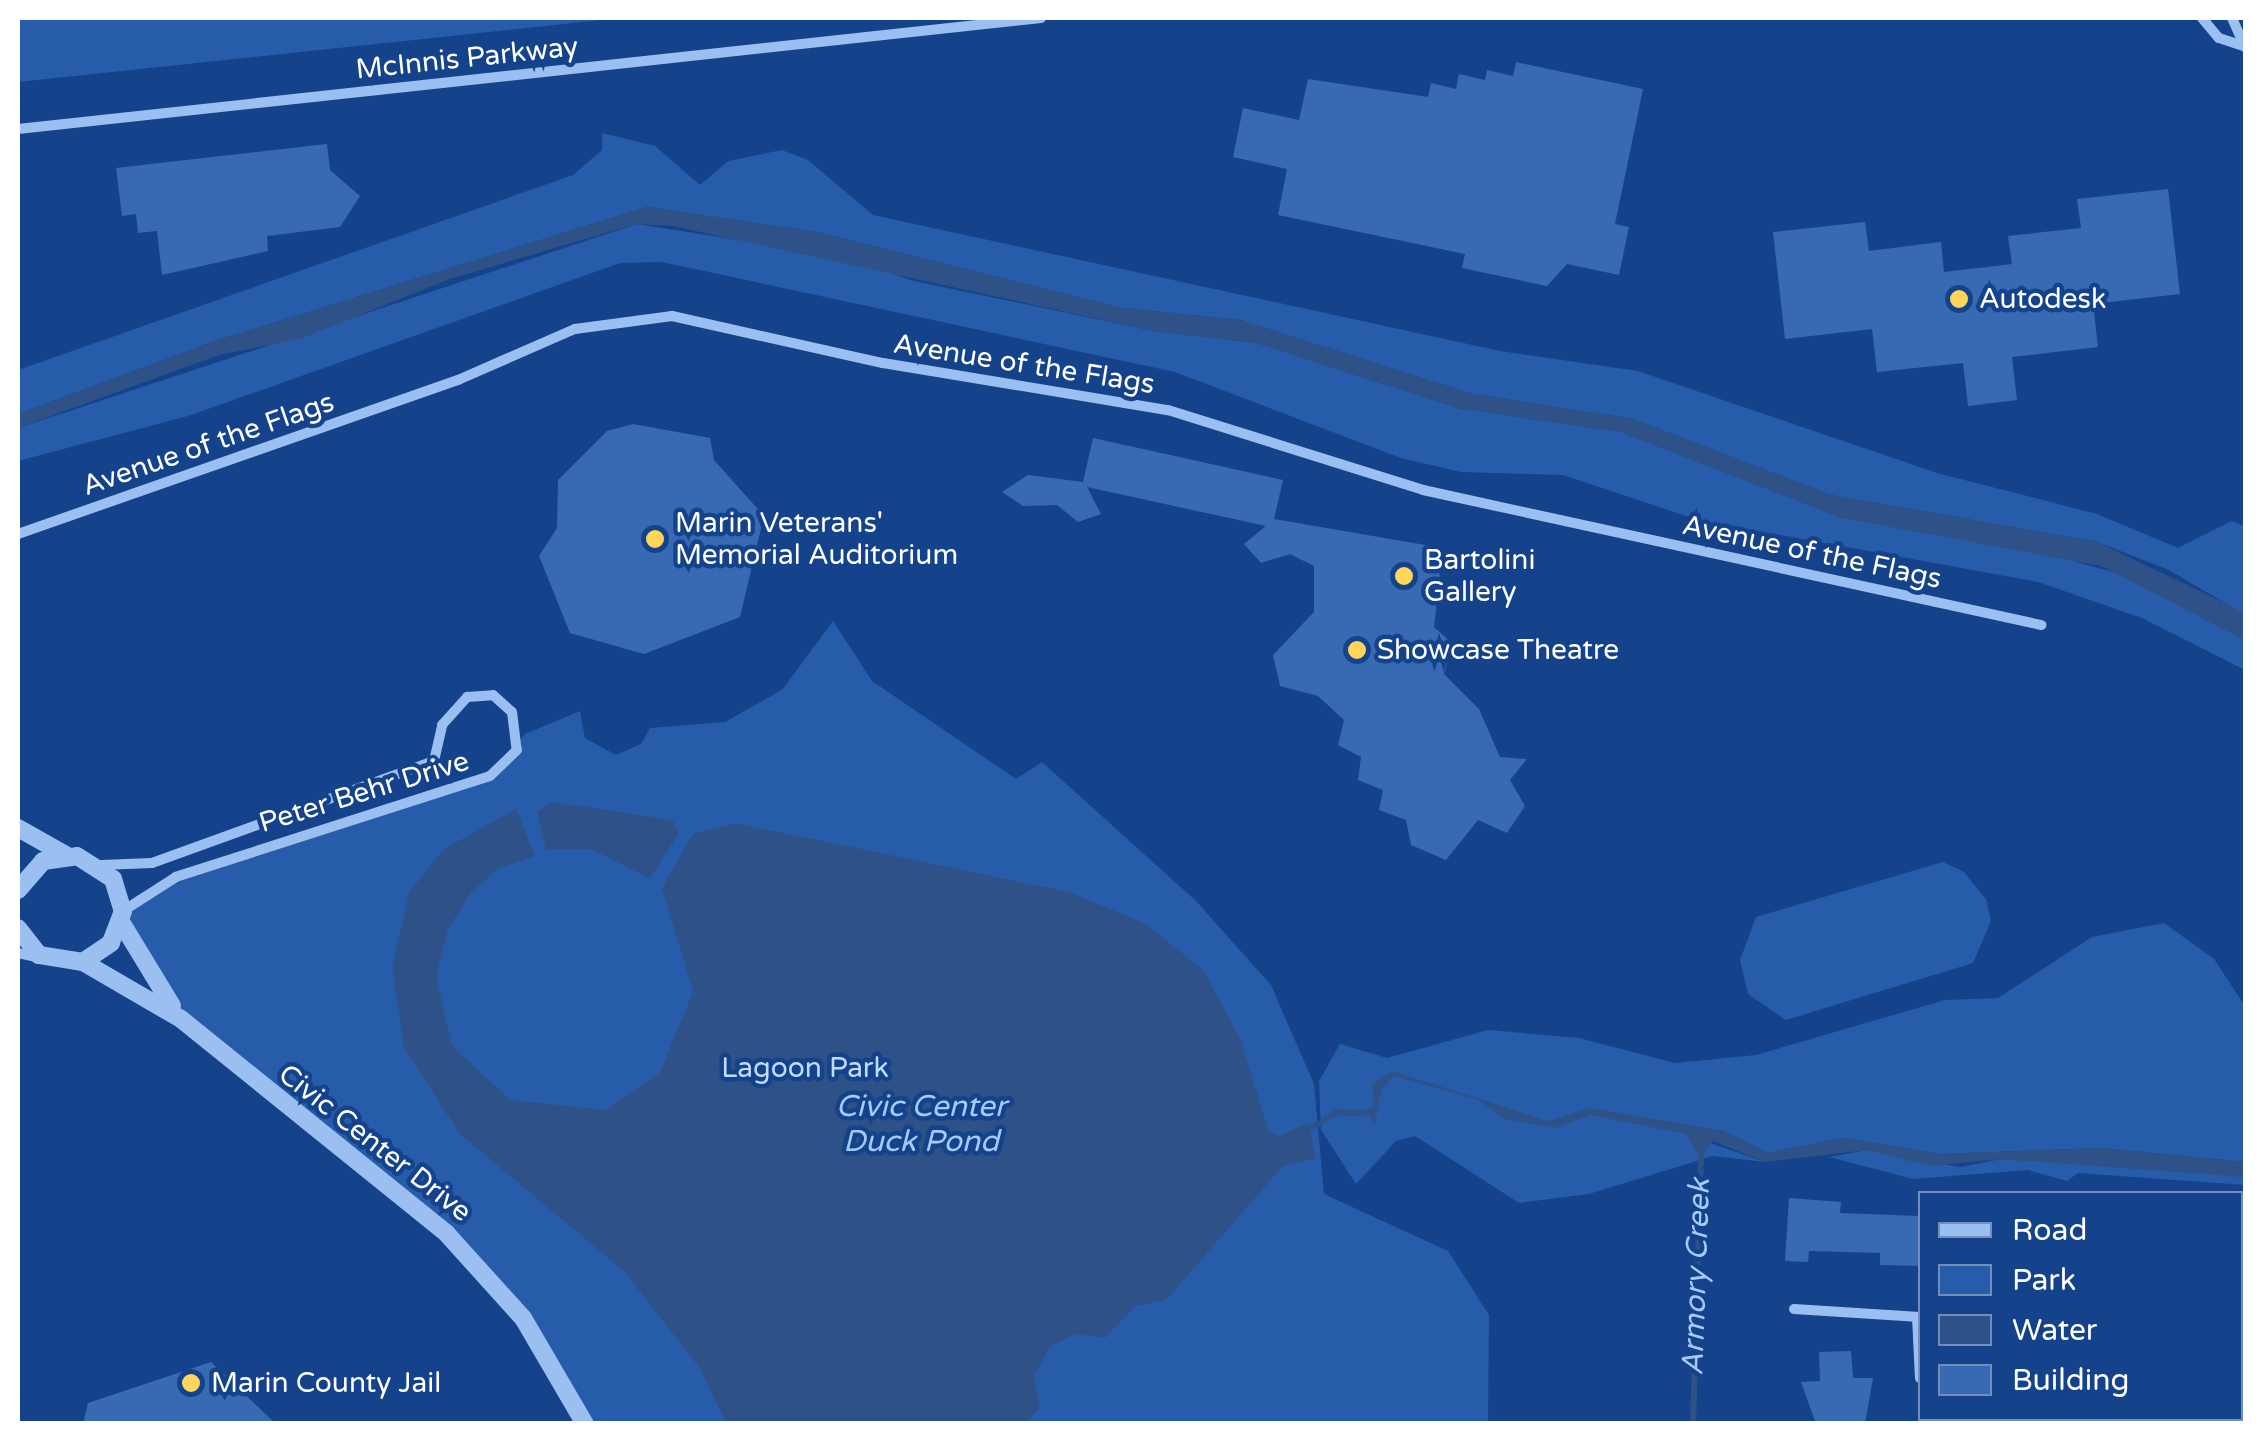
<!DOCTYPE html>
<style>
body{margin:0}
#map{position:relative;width:2263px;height:1441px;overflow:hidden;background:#14438b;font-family:"Varela Round",sans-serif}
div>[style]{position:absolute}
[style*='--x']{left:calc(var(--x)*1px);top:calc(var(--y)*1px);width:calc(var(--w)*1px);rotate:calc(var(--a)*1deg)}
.green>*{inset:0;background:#265caa}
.water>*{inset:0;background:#2e5287}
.stream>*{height:6px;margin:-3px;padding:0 3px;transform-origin:3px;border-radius:3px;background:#2e5287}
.building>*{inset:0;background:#376ab2}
.minor>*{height:10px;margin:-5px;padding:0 5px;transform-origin:5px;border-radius:5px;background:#9bbff0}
.tertiary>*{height:18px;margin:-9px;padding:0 9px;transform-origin:9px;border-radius:9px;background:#9bbff0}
.dots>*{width:28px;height:28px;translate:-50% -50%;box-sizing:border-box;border:5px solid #14438b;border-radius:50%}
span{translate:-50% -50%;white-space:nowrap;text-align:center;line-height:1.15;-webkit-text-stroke:9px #14438b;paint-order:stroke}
.street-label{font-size:28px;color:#fff}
.poi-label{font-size:28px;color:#fff}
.left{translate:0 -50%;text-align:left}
.park-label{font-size:28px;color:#c2dafc}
.water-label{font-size:30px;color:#a7c9f7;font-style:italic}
.frame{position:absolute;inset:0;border:20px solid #fff;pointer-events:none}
.legend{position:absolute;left:1918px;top:1191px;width:325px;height:230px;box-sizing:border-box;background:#14438b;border:2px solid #728eb9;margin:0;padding:12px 18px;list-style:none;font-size:30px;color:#fff}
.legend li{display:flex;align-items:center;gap:20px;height:50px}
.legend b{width:50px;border:2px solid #728eb9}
</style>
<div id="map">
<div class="green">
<i style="clip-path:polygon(18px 18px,620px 18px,18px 82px)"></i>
<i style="clip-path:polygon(602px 133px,655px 146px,700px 185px,728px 161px,782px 150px,808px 160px,873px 215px,1500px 351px,1638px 371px,1937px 473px,2097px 514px,2178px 548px,2232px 521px,2245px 526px,2245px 615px,2169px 570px,2097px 542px,1831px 495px,1633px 419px,1472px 394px,1240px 320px,1122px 308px,817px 232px,647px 207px,215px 341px,18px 414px,18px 370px,573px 175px,602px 150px)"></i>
<i style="clip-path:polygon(637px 224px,839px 256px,914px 281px,1154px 331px,1257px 343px,1458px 408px,1621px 432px,1842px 518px,2033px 550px,2142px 580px,2245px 640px,2245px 670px,2142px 618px,2038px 582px,1698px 520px,1563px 475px,1461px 472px,1401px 458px,1175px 372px,662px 262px,620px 263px,188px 416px,18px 461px,18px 428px)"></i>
<i style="clip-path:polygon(833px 621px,872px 681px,1016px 779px,1042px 762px,1196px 901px,1271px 985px,1314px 1084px,1324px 1194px,1448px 1251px,1489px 1315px,1488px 1423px,585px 1423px,478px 1265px,181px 1019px,123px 911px,158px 884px,490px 776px,525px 734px,580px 711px,585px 738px,616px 755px,641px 744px,650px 728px,725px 722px,782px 690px)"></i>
<i style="clip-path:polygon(1943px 862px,1964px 872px,1986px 899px,1991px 921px,1973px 963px,1786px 1020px,1748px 994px,1740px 960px,1756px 917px)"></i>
<i style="clip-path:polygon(2164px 923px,2214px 959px,2245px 1006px,2245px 1162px,2103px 1148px,1940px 1154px,1842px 1138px,1768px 1153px,1721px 1130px,1707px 1142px,1765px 1162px,1713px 1156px,1589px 1194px,1519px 1203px,1415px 1136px,1396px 1141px,1356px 1184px,1321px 1130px,1319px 1081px,1340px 1044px,1387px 1058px,1488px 1030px,1579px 1038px,1675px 1063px,1756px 1055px,1945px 1000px,1998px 998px,2092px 937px)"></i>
<i style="clip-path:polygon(1867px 1150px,1960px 1167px,2001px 1159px,2171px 1169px,2245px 1177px,2245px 1185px,2078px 1173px,2067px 1181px,2028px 1170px,1913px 1179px,1829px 1157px)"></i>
</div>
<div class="water">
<i style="clip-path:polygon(647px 207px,817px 232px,1122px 308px,1240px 320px,1472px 394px,1633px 419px,1831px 495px,2097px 542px,2233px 607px,2245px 615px,2245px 640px,2101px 566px,1842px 518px,1621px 432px,1458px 408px,1257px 343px,1154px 331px,673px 226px,636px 224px,450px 279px,300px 339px,219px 355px,18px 428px,18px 414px,215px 341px)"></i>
<i style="clip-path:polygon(553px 802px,672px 820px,679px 833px,650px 878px,591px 849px,546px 849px,537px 812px)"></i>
<i style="clip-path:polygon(516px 809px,535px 856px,496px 870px,470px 894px,448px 929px,436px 976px,452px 1046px,510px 1100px,605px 1110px,660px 1073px,693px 992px,662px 888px,693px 834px,735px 823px,1069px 892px,1146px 924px,1203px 970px,1240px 1038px,1268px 1130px,1279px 1136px,1308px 1123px,1316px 1158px,1282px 1167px,1166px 1300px,1135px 1306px,1105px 1338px,1076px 1334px,1050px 1346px,1034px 1377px,1040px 1408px,1025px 1423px,726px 1423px,699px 1367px,624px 1271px,460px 1134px,404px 1048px,392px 968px,409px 892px,444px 849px)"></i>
<i style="clip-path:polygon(1393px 1071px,1548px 1121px,1590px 1108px,1721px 1130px,1768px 1153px,1842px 1138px,1940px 1154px,2103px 1148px,2245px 1162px,2245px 1177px,2001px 1159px,1930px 1166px,1867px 1150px,1765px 1162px,1713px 1141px,1700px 1158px,1686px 1134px,1591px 1115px,1555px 1128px,1505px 1119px,1479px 1100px,1394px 1076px,1381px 1090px,1375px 1124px,1364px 1110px,1374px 1107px,1372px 1084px)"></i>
</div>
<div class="stream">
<i style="--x:1312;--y:1128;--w:31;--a:-32"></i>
<i style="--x:1338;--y:1112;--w:26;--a:4"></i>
<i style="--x:1693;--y:1424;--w:274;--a:-88.3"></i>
</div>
<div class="building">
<i style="clip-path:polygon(1516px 62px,1643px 89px,1615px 224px,1629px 227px,1619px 275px,1567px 264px,1547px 286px,1462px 268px,1465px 254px,1278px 215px,1287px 169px,1233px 157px,1243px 108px,1299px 120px,1308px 79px,1428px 97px,1431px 83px,1456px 89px,1459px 74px,1485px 80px,1487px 70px,1513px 76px)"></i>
<i style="clip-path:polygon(327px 144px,330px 170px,360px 196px,340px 227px,267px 236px,268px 251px,162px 275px,157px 231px,138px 233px,136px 214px,122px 216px,116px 168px)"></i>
<i style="clip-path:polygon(2168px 189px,2180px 294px,2093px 304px,2098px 347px,2012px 357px,2017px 400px,1968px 406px,1963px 363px,1877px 372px,1872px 329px,1785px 339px,1773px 232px,1865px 222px,1869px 251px,1941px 242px,1944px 272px,2012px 264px,2008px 236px,2081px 228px,2077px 199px)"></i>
<i style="clip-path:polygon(633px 424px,710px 438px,714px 460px,764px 516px,740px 617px,644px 654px,570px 633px,539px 556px,557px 528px,558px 480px,607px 431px)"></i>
<i style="clip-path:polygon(1093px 438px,1283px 480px,1274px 519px,1431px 546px,1440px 576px,1434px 627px,1452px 643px,1444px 674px,1479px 709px,1500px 757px,1527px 759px,1510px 780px,1525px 806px,1507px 833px,1478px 820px,1446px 860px,1411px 845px,1406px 820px,1379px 810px,1383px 790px,1358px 780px,1361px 757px,1338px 745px,1344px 720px,1318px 696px,1280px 686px,1273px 655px,1314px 612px,1314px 566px,1290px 554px,1261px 563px,1244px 544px,1266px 526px,1087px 487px,1101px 514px,1078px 522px,1057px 505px,1023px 506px,1002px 492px,1028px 475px,1083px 482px)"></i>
<i style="clip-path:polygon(1789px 1198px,1841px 1202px,1840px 1213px,1920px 1216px,1920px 1266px,1880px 1265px,1880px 1253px,1809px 1251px,1808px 1262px,1785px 1261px)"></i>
<i style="clip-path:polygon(1851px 1351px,1853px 1378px,1873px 1378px,1865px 1424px,1816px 1424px,1801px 1382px,1820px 1381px,1819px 1352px)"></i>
<i style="clip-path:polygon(211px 1362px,276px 1424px,83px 1424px,88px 1403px)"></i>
</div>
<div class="minor">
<i style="--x:2202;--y:18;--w:26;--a:50"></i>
<i style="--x:2219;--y:38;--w:28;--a:18"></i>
<i style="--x:2232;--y:18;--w:32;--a:66"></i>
<i style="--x:18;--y:129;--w:1029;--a:-6.19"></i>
<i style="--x:18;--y:534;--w:466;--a:-19.3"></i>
<i style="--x:458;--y:380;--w:128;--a:-23.6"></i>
<i style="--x:575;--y:329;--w:98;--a:-7.6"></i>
<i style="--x:672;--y:316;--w:216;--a:12.6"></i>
<i style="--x:883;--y:363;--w:289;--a:9.4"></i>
<i style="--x:1168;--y:410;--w:267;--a:17.4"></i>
<i style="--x:1423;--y:490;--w:633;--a:12.32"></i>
<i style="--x:101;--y:865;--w:51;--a:-2.2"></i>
<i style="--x:152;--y:863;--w:300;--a:-19.9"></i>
<i style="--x:434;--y:761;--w:37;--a:-77"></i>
<i style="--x:442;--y:725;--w:38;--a:-48"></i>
<i style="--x:467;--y:697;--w:26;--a:-4"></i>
<i style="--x:493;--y:695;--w:25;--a:42"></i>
<i style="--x:512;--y:712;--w:38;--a:83"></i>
<i style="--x:517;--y:750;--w:37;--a:136"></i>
<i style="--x:490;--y:776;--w:330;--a:162.2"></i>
<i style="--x:176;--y:877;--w:63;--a:147.3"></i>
<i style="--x:18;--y:953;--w:24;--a:12"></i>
<i style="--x:1794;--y:1309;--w:126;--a:3.6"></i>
<i style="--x:1917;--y:1317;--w:61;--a:87.2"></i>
<i style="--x:2240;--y:1332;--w:6;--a:0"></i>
<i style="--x:1923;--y:1418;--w:6;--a:90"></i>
<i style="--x:2194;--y:1418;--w:6;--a:90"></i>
</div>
<div class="tertiary">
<i style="--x:18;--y:828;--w:55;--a:29.4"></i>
<i style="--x:18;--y:890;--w:38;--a:-49"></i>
<i style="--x:43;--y:861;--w:34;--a:-8"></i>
<i style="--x:77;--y:856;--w:43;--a:32.6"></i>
<i style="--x:113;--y:879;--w:34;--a:73"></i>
<i style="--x:123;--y:911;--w:34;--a:111"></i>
<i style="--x:111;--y:943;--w:34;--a:146"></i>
<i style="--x:83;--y:962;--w:45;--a:-171"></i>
<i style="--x:39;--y:955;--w:34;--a:-128"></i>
<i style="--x:121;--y:922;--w:98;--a:58.7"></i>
<i style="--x:83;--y:962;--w:113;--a:30.2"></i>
<i style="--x:181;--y:1019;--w:342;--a:38.9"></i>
<i style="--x:447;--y:1234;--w:113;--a:47.9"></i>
<i style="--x:523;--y:1318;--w:123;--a:59.7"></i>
</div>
<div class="dots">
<i style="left:1959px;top:299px;background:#ffd55a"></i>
<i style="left:655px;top:539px;background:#ffd55a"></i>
<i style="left:1404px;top:576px;background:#ffd55a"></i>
<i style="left:1357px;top:650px;background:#ffd55a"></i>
<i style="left:191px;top:1383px;background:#ffd55a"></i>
</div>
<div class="street-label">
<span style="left:467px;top:58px;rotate:-6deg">McInnis Parkway</span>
<span style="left:1024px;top:364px;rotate:9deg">Avenue of the Flags</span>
<span style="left:208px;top:444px;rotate:-19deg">Avenue of the Flags</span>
<span style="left:1812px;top:552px;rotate:12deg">Avenue of the Flags</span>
<span style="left:364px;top:792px;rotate:-17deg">Peter Behr Drive</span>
<span style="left:375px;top:1143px;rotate:38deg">Civic Center Drive</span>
</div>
<div class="poi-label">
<span class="left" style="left:1979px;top:299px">Autodesk</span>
<span class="left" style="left:675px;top:539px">Marin Veterans'<br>Memorial Auditorium</span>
<span class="left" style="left:1424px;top:576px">Bartolini<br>Gallery</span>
<span class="left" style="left:1377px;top:650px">Showcase Theatre</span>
<span class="left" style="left:211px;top:1383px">Marin County Jail</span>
</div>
<div class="park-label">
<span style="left:805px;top:1068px">Lagoon Park</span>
</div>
<div class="water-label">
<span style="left:921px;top:1124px">Civic Center<br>Duck Pond</span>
<span style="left:1697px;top:1277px;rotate:-88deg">Armory Creek</span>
</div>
<div class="frame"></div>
<ul class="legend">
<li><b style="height:12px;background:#9bbff0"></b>Road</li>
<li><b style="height:28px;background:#265caa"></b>Park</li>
<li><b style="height:28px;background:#2e5287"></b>Water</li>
<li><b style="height:28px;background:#376ab2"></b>Building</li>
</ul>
</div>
